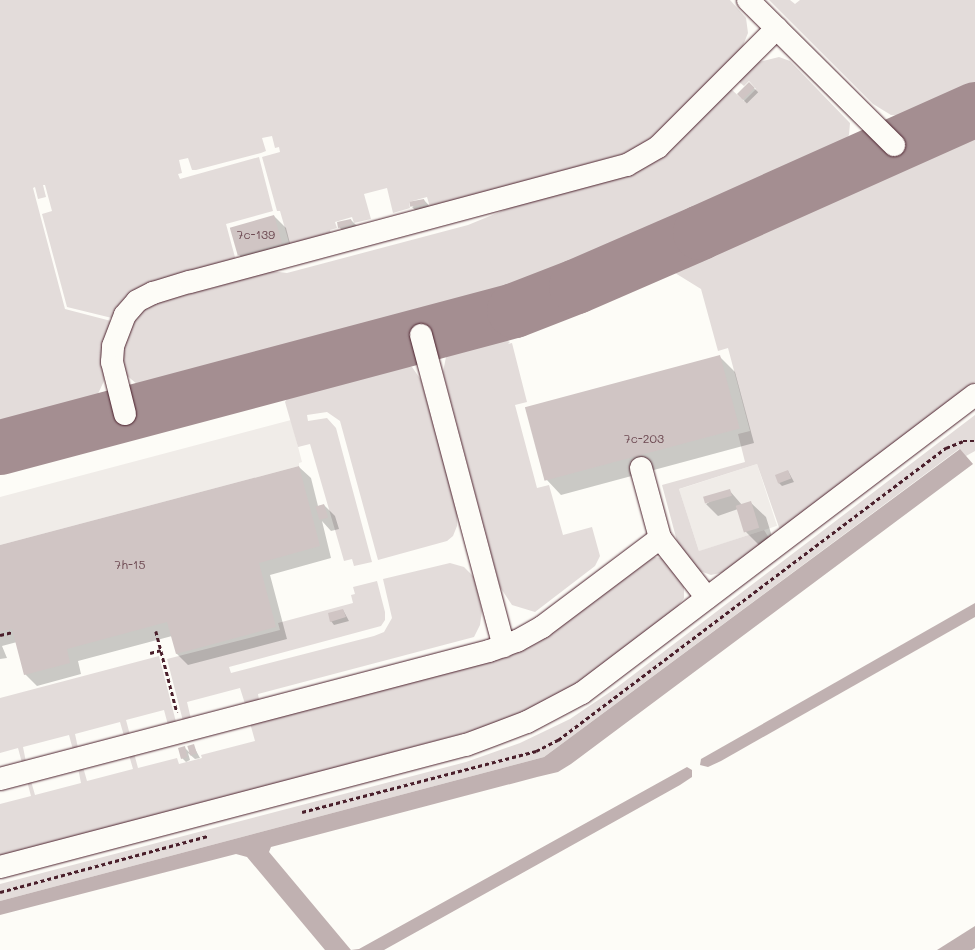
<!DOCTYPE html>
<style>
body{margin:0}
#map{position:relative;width:975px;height:950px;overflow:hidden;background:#fdfcf7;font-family:Mali,sans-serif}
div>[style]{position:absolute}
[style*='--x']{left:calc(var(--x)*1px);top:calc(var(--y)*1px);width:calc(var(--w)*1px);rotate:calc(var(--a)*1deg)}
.built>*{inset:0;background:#f0ece8;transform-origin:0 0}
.green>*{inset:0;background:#e3dcda}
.water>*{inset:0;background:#c0b1b1}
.shadow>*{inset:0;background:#0003;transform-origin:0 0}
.taxiway>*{height:55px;margin:-27.5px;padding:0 27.5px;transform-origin:27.5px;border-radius:27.5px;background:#a48e91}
.building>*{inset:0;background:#d0c5c4;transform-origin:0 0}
.path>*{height:2.5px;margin-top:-1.25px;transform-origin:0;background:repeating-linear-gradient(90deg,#4a1f2b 0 4px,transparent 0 7px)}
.roads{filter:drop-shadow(0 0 1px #4a1f2b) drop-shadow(0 0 1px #4a1f2b)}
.minor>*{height:22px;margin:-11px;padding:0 11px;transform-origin:11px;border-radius:11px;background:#fdfcf7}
span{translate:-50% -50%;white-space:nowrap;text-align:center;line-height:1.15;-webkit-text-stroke:3px #fdfcf7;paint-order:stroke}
.number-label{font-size:12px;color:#6c4851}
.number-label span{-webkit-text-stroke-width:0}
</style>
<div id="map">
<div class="built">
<i style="clip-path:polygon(291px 420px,302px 462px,299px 463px,299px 466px,0 545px,0 497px)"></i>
<i style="left:757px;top:464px;width:65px;height:82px;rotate:72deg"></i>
</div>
<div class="green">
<i style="clip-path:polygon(0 0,730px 0,746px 18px,748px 33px,742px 48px,654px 136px,630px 152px,430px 207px,427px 197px,409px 202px,410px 208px,393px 213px,387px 188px,364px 194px,371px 219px,354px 223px,352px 217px,335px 222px,337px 228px,330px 230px,331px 234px,290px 246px,280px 211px,277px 211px,262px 157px,280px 152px,279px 147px,275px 148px,272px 136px,262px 138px,266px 151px,261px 153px,196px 170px,192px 170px,188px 158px,179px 160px,182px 173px,178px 174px,180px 179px,259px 157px,273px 211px,226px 224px,236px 261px,112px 318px,67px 307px,42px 214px,52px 211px,45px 185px,43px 185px,46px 197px,38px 199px,35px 187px,33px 188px,65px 309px,111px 321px,105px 336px,104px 381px,97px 396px,85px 406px,0 428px)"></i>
<i style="clip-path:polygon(769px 0,790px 0,795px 4px,800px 0,975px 0,975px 88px,926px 111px,902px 116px,891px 115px,873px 104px)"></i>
<i style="clip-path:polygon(779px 57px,790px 61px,850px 123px,849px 135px,843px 143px,824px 157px,550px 277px,506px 294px,157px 386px,138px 385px,124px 373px,121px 365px,123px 343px,132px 323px,145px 307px,195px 288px,209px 289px,271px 271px,287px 273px,468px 225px,512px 207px,631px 174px,661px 157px,731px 89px,744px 101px,756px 89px,749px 81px,744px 86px,738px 81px,759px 62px)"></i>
<i style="clip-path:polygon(975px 130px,975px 382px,780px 530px,757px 464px,679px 489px,699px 551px,764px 530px,769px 538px,725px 572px,711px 575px,697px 570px,678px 545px,662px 485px,745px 462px,738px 434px,750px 431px,728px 348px,718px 351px,701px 289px,667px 268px)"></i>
<i style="clip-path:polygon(493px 335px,510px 342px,508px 344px,512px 343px,527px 402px,515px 405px,537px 488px,549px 485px,563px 535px,592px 527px,600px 556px,595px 566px,535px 612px,512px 605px,500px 587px,443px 372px,446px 357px,451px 351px,463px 342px)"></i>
<i style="clip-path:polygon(399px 362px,412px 367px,421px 380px,457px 512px,457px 526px,453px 536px,447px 541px,378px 560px,340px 421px,327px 412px,307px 415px,308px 421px,327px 418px,336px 428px,372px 562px,354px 566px,352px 559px,344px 561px,310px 444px,298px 447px,285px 402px,293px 389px)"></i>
<i style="clip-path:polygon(975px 415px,975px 451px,966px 456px,959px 449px,544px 757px,0 901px,0 884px,466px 762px,520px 743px,570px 719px,616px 688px)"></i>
<i style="clip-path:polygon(654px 557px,663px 558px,684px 584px,684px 598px,675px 610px,571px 688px,502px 723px,0 857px,0 804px,31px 796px,27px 781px,31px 781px,35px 795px,81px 783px,78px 768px,83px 767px,87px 781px,133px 769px,129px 755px,134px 753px,138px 768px,177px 758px,179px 764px,202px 758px,201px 755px,255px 741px,250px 723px,499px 659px,537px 643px)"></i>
<i style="clip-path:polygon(450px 563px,464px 567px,474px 577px,482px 611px,480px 625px,474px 637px,258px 694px,259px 700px,245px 704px,240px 688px,187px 702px,191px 719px,183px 721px,167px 659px,280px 630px,278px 623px,353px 603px,351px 595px,355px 594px,353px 587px,377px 581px,385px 612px,385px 620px,381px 626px,229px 667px,231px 673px,374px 636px,384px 632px,392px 618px,383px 579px)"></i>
<i style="clip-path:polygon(159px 656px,176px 722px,168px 725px,164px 710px,126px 720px,130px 735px,124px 736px,120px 722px,75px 734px,78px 748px,73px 750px,69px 735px,23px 747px,26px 762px,22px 763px,18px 748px,0 753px,0 698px)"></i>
</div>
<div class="water">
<i style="clip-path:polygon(960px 449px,973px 464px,571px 764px,558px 772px,537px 777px,271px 847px,269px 852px,351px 950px,359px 949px,687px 767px,692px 770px,692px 777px,680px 785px,384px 950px,325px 950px,247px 857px,236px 854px,0 915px,0 901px,544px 757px)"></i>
<i style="clip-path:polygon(975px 603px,975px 617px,721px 761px,708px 767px,700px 765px,701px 759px)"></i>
<i style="clip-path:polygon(975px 926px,975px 948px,972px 950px,937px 950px)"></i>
</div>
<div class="shadow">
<i style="left:749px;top:83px;width:13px;height:16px;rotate:45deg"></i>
<i style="clip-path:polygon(424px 200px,435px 212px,424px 219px,412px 207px)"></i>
<i style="clip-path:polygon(274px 216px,286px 228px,293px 255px,250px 266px,238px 254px)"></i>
<i style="clip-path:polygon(351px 220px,362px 231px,351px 239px,339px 227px)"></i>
<i style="clip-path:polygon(720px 357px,735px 372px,754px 443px,561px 495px,546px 479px)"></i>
<i style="clip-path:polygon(299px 467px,311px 478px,318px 506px,324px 505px,335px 516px,339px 529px,331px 531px,322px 521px,331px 558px,270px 575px,287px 639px,188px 665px,177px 654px,172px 636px,78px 661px,81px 674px,37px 686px,25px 674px,17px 642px,2px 646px,7px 658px,0 659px,0 546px)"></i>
<i style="clip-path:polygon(788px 471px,794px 482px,782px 486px,778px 482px)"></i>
<i style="clip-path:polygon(729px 490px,742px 505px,750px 502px,766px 517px,774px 543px,761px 547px,746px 532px,738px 509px,718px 516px,706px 504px)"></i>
<i style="clip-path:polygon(343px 610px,349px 621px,334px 625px,331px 621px)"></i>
<i style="clip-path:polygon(193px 745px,200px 758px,195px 759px,188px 753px,190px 760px,186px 762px,182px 758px,184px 747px,191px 754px)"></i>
</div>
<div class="taxiway">
<i style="--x:0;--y:447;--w:532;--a:-14.92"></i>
<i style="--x:514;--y:310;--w:66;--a:-21.2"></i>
<i style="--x:576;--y:286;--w:135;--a:-23.5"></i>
<i style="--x:700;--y:232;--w:301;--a:-24.1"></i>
</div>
<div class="building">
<i style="left:749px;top:82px;width:8px;height:17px;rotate:45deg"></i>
<i style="left:424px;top:199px;width:5px;height:15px;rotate:79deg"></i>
<i style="left:274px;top:215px;width:29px;height:46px;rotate:74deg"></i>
<i style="clip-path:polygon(351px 219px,352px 224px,338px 228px,337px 222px)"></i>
<i style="left:720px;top:355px;width:76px;height:202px;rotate:75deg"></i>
<i style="clip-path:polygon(299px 466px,320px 546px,259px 563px,276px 627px,176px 654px,167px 622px,67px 649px,70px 663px,24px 675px,12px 629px,0 632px,0 545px)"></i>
<i style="left:788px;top:470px;width:9px;height:14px;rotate:69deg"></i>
<i style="left:730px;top:489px;width:7px;height:28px;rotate:74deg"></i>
<i style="left:751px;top:501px;width:28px;height:16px;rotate:73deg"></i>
<i style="left:324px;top:504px;width:14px;height:9px;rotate:73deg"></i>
<i style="clip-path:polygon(343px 609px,346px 617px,330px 622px,328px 613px)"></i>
<i style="left:194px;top:744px;width:10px;height:7px;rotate:73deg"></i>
<i style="clip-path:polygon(185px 746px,187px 757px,181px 759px,178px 748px)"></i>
</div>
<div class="path">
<i style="--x:156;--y:631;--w:84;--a:75.5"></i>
<i style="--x:0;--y:635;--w:13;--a:-13"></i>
<i style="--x:150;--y:653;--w:11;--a:-15"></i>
<i style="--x:302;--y:812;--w:242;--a:-14.6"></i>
<i style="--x:536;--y:751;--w:25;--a:-27"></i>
<i style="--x:558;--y:740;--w:486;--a:-37"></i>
<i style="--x:946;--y:448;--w:18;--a:-22"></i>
<i style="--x:963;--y:441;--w:12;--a:0"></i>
<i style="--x:0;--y:892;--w:215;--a:-15.1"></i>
</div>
<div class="roads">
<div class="minor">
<i style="--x:748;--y:0;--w:206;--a:44.8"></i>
<i style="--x:421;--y:335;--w:322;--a:75.1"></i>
<i style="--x:125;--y:414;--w:54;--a:-104"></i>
<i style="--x:112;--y:362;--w:16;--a:-86"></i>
<i style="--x:113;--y:346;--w:33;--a:-69"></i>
<i style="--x:125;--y:315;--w:18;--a:-49"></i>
<i style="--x:137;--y:301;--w:18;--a:-27"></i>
<i style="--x:153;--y:293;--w:39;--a:-17"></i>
<i style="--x:190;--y:282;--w:452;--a:-15"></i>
<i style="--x:627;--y:165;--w:36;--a:-30"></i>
<i style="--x:658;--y:147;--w:168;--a:-45"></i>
<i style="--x:641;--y:468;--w:73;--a:74.8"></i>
<i style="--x:660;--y:538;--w:76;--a:51.9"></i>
<i style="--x:0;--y:779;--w:505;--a:-14.67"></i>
<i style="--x:489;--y:651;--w:30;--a:-20"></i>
<i style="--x:517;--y:641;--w:29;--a:-29"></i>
<i style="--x:542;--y:627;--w:148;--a:-37"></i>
<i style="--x:0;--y:867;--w:482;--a:-14.7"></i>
<i style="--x:466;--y:745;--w:65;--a:-20.7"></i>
<i style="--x:527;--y:722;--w:62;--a:-27.8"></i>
<i style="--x:582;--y:693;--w:493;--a:-37.2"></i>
</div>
</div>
<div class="number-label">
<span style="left:256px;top:235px">7c-139</span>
<span style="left:644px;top:439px">7c-203</span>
<span style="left:130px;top:565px">7h-15</span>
</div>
</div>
